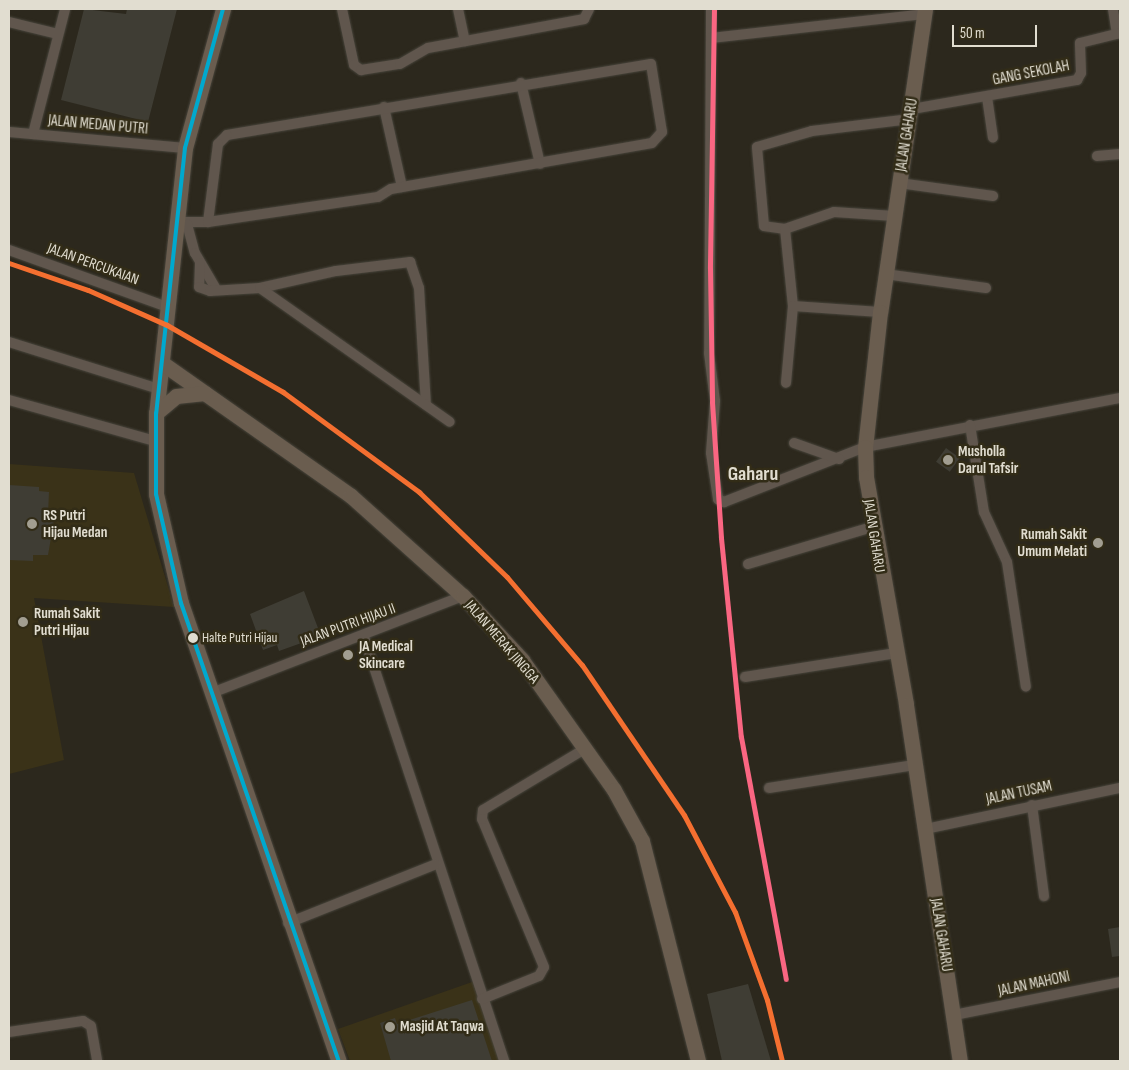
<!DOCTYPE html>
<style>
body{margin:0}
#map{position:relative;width:1129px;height:1070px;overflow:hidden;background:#2c281d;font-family:"Sofia Sans Condensed",sans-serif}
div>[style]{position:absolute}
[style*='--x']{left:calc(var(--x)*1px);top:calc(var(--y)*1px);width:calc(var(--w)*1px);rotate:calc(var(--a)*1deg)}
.built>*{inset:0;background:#3a3218}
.building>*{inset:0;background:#3f3d34;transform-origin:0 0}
.roads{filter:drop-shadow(0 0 1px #47443b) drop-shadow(0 0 1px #47443b)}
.minor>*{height:10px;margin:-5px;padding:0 5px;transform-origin:5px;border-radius:5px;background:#60564d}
.primary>*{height:15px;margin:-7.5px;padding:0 7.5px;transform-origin:7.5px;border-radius:7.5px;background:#6a5d4f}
.bus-1>*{height:4px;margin:-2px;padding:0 2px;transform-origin:2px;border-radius:2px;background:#00a9ce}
.rail-1>*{height:5px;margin:-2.5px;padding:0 2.5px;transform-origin:2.5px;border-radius:2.5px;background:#f46f30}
.rail-2>*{height:5px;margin:-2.5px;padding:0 2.5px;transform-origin:2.5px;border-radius:2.5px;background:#fa6682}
.dots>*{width:14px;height:14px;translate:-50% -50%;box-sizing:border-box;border:2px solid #322c17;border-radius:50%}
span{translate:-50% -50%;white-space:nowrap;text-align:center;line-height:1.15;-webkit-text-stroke:5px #322c17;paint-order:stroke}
.bus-label{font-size:14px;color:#e1ddd0}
.left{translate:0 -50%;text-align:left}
.street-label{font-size:15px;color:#e1ddd0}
.poi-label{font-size:15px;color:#e1ddd0;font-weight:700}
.right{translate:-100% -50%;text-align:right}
.district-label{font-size:20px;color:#e1ddd0;font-weight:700}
.frame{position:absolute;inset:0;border:10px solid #e1ddd0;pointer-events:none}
.scale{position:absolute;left:952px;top:25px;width:85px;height:22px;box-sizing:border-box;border:2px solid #e1ddd0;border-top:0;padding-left:6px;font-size:15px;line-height:18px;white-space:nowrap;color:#e1ddd0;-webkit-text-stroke:4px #322c17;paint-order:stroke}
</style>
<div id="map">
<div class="built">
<i style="clip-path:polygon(9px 464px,134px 473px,174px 607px,34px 598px,64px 760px,9px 774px)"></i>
<i style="clip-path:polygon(475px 981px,502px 1061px,350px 1061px,338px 1029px)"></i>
</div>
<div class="building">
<i style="clip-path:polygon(84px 9px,126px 14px,127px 9px,177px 9px,148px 122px,61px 100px)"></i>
<i style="left:946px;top:448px;width:17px;height:17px;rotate:36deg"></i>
<i style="clip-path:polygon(9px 485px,39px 487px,39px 491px,49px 492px,48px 515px,55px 515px,48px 555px,33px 555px,33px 561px,9px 560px)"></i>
<i style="clip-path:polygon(304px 591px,321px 636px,279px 651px,277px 645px,263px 650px,250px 614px)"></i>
<i style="clip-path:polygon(1120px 927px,1120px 956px,1112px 957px,1108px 929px)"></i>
<i style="clip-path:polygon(748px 984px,771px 1061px,722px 1061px,707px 994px)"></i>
<i style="clip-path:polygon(472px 1000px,492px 1061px,391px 1061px,380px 1023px,395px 1018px,397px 1024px)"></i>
</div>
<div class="roads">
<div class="minor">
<i style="--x:342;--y:9;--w:57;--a:77.9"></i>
<i style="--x:354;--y:65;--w:9;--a:36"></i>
<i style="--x:361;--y:70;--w:39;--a:-9"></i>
<i style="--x:400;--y:64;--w:32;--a:-30"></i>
<i style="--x:428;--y:48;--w:159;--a:-10.5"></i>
<i style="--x:584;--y:19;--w:11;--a:-63"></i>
<i style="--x:458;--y:9;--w:33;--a:78"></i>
<i style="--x:711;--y:9;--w:344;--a:90.3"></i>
<i style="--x:709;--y:353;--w:48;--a:82.9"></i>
<i style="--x:715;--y:401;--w:52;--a:94.4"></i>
<i style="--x:711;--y:453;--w:47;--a:81.3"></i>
<i style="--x:718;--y:499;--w:7;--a:27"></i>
<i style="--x:724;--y:502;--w:151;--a:-21.3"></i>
<i style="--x:865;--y:447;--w:260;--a:-10.9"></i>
<i style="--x:1113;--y:9;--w:25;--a:81"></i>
<i style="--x:9;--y:22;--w:50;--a:13.8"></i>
<i style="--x:711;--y:38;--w:214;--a:-6.4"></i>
<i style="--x:521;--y:83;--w:83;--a:76.8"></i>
<i style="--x:987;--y:97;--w:41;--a:81.7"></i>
<i style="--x:384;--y:107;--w:82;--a:77.3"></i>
<i style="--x:912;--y:109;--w:168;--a:-10"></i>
<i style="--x:1077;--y:80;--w:8;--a:-60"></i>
<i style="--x:1081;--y:73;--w:30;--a:-92"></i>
<i style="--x:1080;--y:43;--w:41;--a:-14"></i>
<i style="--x:9;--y:132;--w:177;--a:5.2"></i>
<i style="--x:33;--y:134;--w:129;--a:-75.6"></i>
<i style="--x:1097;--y:156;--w:23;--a:-5"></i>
<i style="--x:899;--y:183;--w:95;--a:7.9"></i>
<i style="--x:894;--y:216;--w:60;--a:-176.2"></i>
<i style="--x:834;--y:212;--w:52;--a:160.9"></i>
<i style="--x:785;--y:229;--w:21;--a:-172"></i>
<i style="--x:764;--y:226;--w:79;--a:-95.1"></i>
<i style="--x:757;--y:147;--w:57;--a:-16.2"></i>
<i style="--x:812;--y:131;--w:99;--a:-7"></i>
<i style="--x:176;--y:222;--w:32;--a:0"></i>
<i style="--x:208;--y:222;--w:172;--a:-8.4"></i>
<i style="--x:378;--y:197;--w:15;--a:-32"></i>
<i style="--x:391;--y:189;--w:265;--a:-10"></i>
<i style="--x:652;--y:143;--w:15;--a:-48"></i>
<i style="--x:662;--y:132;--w:69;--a:-99.2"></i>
<i style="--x:651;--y:64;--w:430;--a:170.5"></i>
<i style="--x:227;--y:135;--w:13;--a:135"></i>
<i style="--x:218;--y:144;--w:79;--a:97.3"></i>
<i style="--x:187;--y:224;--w:30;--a:75"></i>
<i style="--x:195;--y:253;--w:42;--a:59.7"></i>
<i style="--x:785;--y:229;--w:77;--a:84.1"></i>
<i style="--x:793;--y:306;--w:77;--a:95.2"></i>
<i style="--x:9;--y:250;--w:168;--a:19.8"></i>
<i style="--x:200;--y:263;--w:24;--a:92"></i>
<i style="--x:199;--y:287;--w:12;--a:20"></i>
<i style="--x:210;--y:291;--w:50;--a:-3.4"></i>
<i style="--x:260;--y:288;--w:78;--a:-12.6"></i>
<i style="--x:336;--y:271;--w:75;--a:-6.9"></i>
<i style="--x:410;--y:262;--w:28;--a:71"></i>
<i style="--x:419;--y:288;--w:117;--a:86.6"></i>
<i style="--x:885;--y:274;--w:102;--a:7.9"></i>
<i style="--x:260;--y:288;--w:232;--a:35.2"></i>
<i style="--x:793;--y:306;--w:87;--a:3.9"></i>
<i style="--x:9;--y:342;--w:157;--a:17.4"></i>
<i style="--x:9;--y:400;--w:152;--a:15.7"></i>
<i style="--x:970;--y:425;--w:88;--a:80.9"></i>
<i style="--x:984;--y:512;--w:55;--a:65.3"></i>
<i style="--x:1007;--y:562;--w:126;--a:81.4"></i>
<i style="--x:794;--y:443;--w:48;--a:19.6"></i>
<i style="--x:748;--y:564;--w:129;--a:-16.6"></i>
<i style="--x:364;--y:637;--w:447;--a:71.7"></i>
<i style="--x:745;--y:677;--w:153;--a:-9"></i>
<i style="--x:214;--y:692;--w:267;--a:-21.1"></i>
<i style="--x:769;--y:788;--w:147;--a:-9"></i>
<i style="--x:1032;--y:805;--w:92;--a:82.5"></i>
<i style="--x:925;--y:829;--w:199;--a:-11.9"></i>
<i style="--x:288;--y:923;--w:159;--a:-21.7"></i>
<i style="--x:482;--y:999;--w:61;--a:-22"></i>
<i style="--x:539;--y:976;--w:10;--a:-61"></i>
<i style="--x:544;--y:967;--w:160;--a:-112.7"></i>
<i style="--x:482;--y:819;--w:9;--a:-84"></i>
<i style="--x:483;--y:810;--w:120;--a:-31"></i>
<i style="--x:954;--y:1015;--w:169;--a:-11.2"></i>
<i style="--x:9;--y:1032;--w:75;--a:-8.5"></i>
<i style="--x:83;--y:1021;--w:9;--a:32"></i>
<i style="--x:91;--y:1026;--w:36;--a:80"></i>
</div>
<div class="primary">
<i style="--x:223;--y:9;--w:144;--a:105.3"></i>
<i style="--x:185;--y:148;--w:267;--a:96.2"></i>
<i style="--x:156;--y:413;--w:81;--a:90"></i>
<i style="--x:156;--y:494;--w:112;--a:77.1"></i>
<i style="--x:181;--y:603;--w:484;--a:71"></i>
<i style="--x:925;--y:9;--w:306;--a:98.4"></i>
<i style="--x:880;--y:312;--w:136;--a:96.3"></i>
<i style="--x:865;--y:447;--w:30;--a:88"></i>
<i style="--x:866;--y:477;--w:231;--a:80"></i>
<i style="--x:906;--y:705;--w:360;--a:81.4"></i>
<i style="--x:162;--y:363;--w:231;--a:35.1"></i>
<i style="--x:351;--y:496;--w:150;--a:41.8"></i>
<i style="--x:463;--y:596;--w:87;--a:47.3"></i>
<i style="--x:522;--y:660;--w:159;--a:54.7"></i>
<i style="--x:614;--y:790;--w:58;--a:61.2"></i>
<i style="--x:642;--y:841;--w:227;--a:75.7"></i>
<i style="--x:156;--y:413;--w:26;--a:-40"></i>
<i style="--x:176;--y:396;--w:29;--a:-6"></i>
</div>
</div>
<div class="bus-1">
<i style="--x:223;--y:9;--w:144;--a:105.3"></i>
<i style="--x:185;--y:148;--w:267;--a:96.2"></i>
<i style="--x:156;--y:413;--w:81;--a:90"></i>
<i style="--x:156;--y:494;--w:112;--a:77.1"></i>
<i style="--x:181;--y:603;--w:484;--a:71"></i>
</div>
<div class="rail-1">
<i style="--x:9;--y:263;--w:83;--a:18.9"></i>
<i style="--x:88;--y:290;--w:86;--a:23.9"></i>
<i style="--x:167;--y:325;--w:134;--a:30"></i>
<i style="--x:283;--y:392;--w:169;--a:36.3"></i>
<i style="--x:419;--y:492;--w:122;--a:44"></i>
<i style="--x:507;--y:577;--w:116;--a:49.6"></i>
<i style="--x:582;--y:665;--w:181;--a:55.8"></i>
<i style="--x:684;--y:815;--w:110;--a:62.3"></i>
<i style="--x:735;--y:912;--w:94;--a:70"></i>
<i style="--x:767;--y:1000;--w:63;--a:76.2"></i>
</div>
<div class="rail-2">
<i style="--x:714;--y:9;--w:259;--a:90.9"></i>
<i style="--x:710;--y:268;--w:134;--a:89.1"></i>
<i style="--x:712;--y:402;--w:136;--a:86.2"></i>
<i style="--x:721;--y:538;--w:200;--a:84.3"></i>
<i style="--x:741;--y:737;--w:246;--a:79.5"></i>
</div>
<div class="dots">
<i style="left:948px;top:460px;background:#a29e91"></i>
<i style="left:32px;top:524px;background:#a29e91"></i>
<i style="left:1098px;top:543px;background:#a29e91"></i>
<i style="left:23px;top:622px;background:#a29e91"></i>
<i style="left:193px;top:638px;background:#e1ddd0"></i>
<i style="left:348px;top:655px;background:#a29e91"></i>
<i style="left:390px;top:1027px;background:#a29e91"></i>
</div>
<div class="bus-label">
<span class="left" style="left:202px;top:638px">Halte Putri Hijau</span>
</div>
<div class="street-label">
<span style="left:1031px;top:73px;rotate:-11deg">GANG SEKOLAH</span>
<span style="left:98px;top:125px;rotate:5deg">JALAN MEDAN PUTRI</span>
<span style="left:907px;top:135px;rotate:-81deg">JALAN GAHARU</span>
<span style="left:93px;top:264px;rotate:20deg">JALAN PERCUKAIAN</span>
<span style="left:874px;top:536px;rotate:81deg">JALAN GAHARU</span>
<span style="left:348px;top:625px;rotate:-20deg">JALAN PUTRI HIJAU II</span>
<span style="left:502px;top:642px;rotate:49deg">JALAN MERAK JINGGA</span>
<span style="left:1019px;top:793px;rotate:-12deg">JALAN TUSAM</span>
<span style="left:941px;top:935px;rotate:81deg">JALAN GAHARU</span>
<span style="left:1034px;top:984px;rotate:-12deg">JALAN MAHONI</span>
</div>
<div class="poi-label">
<span class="left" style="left:958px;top:460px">Musholla<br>Darul Tafsir</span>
<span class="left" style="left:43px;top:524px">RS Putri<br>Hijau Medan</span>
<span class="right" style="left:1087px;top:543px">Rumah Sakit<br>Umum Melati</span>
<span class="left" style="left:34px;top:622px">Rumah Sakit<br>Putri Hijau</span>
<span class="left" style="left:359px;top:655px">JA Medical<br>Skincare</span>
<span class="left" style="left:400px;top:1027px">Masjid At Taqwa</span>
</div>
<div class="district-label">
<span style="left:753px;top:474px">Gaharu</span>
</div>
<div class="frame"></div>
<div class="scale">50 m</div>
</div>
